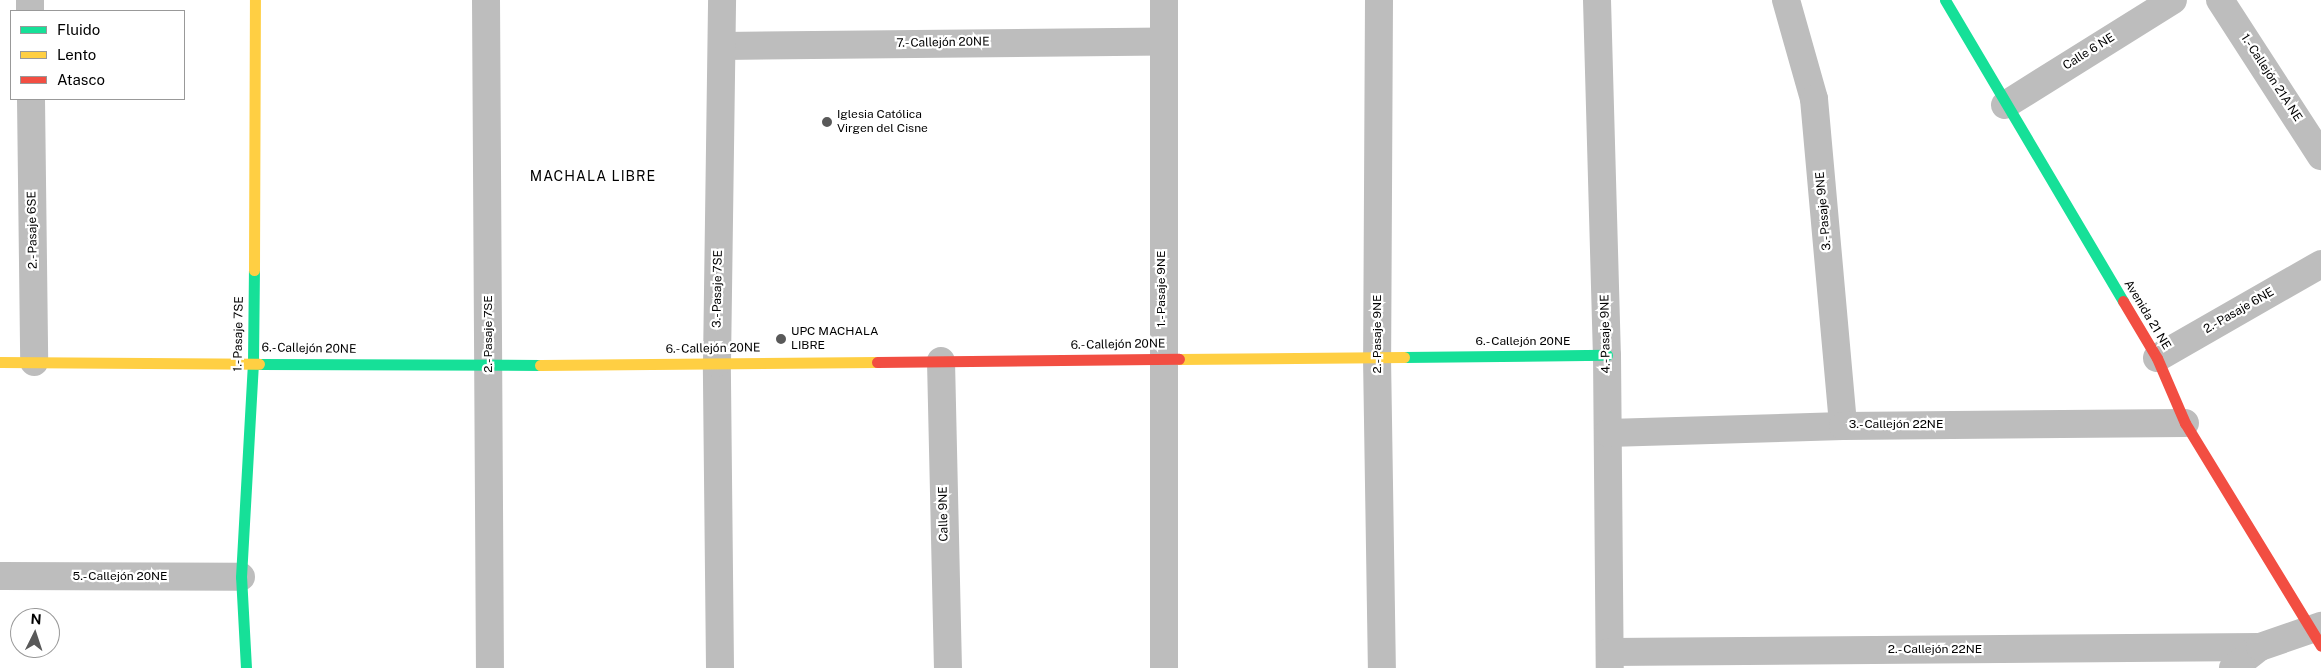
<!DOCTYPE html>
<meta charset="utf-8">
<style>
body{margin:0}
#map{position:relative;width:2321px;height:668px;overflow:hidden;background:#fff;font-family:"Public Sans",sans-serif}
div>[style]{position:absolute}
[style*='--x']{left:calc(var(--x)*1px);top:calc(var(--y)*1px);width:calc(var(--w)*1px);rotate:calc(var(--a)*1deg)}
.street>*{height:28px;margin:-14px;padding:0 14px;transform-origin:14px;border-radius:14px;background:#bdbdbd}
.fast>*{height:11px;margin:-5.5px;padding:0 5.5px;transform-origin:5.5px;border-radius:5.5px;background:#16e098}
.slow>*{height:11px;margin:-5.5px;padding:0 5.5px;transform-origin:5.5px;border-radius:5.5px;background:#ffcf43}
.jam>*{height:11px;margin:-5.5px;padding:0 5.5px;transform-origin:5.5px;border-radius:5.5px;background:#f24e42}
.dots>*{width:14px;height:14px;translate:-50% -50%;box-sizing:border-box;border:2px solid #fff;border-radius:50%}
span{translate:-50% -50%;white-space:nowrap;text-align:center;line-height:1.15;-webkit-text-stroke:4.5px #fff;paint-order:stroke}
.street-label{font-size:12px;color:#000}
.poi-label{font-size:12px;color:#000}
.left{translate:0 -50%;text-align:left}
.neighbourhood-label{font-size:14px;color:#000;letter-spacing:1px}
.legend{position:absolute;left:10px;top:10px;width:175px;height:90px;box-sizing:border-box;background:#fff;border:1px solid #999;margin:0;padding:6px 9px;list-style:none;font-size:15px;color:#000}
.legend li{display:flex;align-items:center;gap:10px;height:25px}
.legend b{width:25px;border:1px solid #999}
.north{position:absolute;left:10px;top:608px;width:50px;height:50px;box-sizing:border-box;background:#fff;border:1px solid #999;border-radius:50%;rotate:4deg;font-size:14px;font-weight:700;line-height:20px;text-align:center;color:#000}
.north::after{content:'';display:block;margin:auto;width:18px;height:22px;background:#595959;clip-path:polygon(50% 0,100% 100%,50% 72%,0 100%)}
</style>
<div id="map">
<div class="street">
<i style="--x:30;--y:0;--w:11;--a:90"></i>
<i style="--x:486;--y:0;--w:668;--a:89.66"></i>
<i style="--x:1379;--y:0;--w:357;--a:90.3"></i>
<i style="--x:1377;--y:357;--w:311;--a:89.1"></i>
<i style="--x:1597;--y:0;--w:355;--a:88.4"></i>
<i style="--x:1607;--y:355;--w:313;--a:89.5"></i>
<i style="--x:1786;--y:0;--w:103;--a:74.2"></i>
<i style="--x:1814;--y:99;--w:328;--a:84.9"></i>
<i style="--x:2220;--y:0;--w:186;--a:57.1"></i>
<i style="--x:723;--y:46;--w:441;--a:-0.6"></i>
<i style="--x:31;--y:99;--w:263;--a:89.3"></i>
<i style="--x:2005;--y:105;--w:198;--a:-32"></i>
<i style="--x:2157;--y:358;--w:189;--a:-29.8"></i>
<i style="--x:941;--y:361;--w:307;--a:88.7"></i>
<i style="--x:1608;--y:433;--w:235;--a:-1.7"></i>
<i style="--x:1843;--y:426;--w:342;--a:-0.5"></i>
<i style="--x:0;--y:576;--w:241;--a:0.2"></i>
<i style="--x:1610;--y:652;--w:650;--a:-0.44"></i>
<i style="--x:720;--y:668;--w:305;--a:-90.6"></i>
<i style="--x:717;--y:363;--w:363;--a:-89.2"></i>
<i style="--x:1164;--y:668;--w:668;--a:-90"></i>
<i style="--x:2233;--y:668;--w:34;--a:-38"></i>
<i style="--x:2260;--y:647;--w:65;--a:-19"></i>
</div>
<div class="fast">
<i style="--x:1945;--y:0;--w:350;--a:59.4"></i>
<i style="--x:1404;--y:357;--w:203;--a:-0.6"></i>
<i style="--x:259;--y:364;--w:281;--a:0.2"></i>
<i style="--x:246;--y:668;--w:91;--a:-93.1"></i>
<i style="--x:241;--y:577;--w:215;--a:-86.8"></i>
<i style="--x:253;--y:362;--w:92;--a:-89.4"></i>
</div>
<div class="slow">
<i style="--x:254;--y:270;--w:270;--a:-89.8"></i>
<i style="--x:1179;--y:359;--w:225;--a:-0.5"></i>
<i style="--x:0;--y:362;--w:259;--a:0.4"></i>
<i style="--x:540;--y:365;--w:337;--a:-0.5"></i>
</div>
<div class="jam">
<i style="--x:2123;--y:301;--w:66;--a:59.2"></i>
<i style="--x:2157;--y:358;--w:71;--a:66.7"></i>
<i style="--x:2185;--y:423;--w:261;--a:58.6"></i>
<i style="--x:877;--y:362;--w:302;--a:-0.6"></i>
</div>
<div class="dots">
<i style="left:827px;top:122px;background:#595959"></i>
<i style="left:781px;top:339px;background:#595959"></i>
</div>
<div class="street-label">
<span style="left:943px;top:43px;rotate:-1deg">7.- Callejón 20NE</span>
<span style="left:2089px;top:52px;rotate:-32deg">Calle 6 NE</span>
<span style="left:2271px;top:78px;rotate:57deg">1.- Callejón 21A NE</span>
<span style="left:1824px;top:211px;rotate:-95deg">3.- Pasaje 9NE</span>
<span style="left:33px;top:230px;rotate:-91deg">2.- Pasaje 6SE</span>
<span style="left:718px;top:289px;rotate:-89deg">3.- Pasaje 7SE</span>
<span style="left:1162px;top:289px;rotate:-90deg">1.- Pasaje 9NE</span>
<span style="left:2239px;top:311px;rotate:-30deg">2.- Pasaje 6NE</span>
<span style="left:2147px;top:315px;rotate:59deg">Avenida 21 NE</span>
<span style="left:239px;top:334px;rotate:-89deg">1.- Pasaje 7SE</span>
<span style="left:489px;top:334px;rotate:-90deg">2.- Pasaje 7SE</span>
<span style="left:1378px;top:334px;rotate:-90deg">2.- Pasaje 9NE</span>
<span style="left:1606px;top:334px;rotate:-91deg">4.- Pasaje 9NE</span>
<span style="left:1523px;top:342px">6.- Callejón 20NE</span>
<span style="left:1118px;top:345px;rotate:-1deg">6.- Callejón 20NE</span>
<span style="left:309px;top:349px;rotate:1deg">6.- Callejón 20NE</span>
<span style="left:713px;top:349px;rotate:-1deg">6.- Callejón 20NE</span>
<span style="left:1896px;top:425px">3.- Callejón 22NE</span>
<span style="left:944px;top:514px;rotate:-91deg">Calle 9NE</span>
<span style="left:120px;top:577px">5.- Callejón 20NE</span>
<span style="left:1935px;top:650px">2.- Callejón 22NE</span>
</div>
<div class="poi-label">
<span class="left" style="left:837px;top:122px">Iglesia Católica<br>Virgen del Cisne</span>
<span class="left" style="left:791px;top:339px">UPC MACHALA<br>LIBRE</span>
</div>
<div class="neighbourhood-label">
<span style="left:593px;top:176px">MACHALA LIBRE</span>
</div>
<ul class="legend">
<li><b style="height:6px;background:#16e098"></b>Fluido</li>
<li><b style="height:6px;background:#ffcf43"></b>Lento</li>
<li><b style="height:6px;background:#f24e42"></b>Atasco</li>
</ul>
<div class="north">N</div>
</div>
